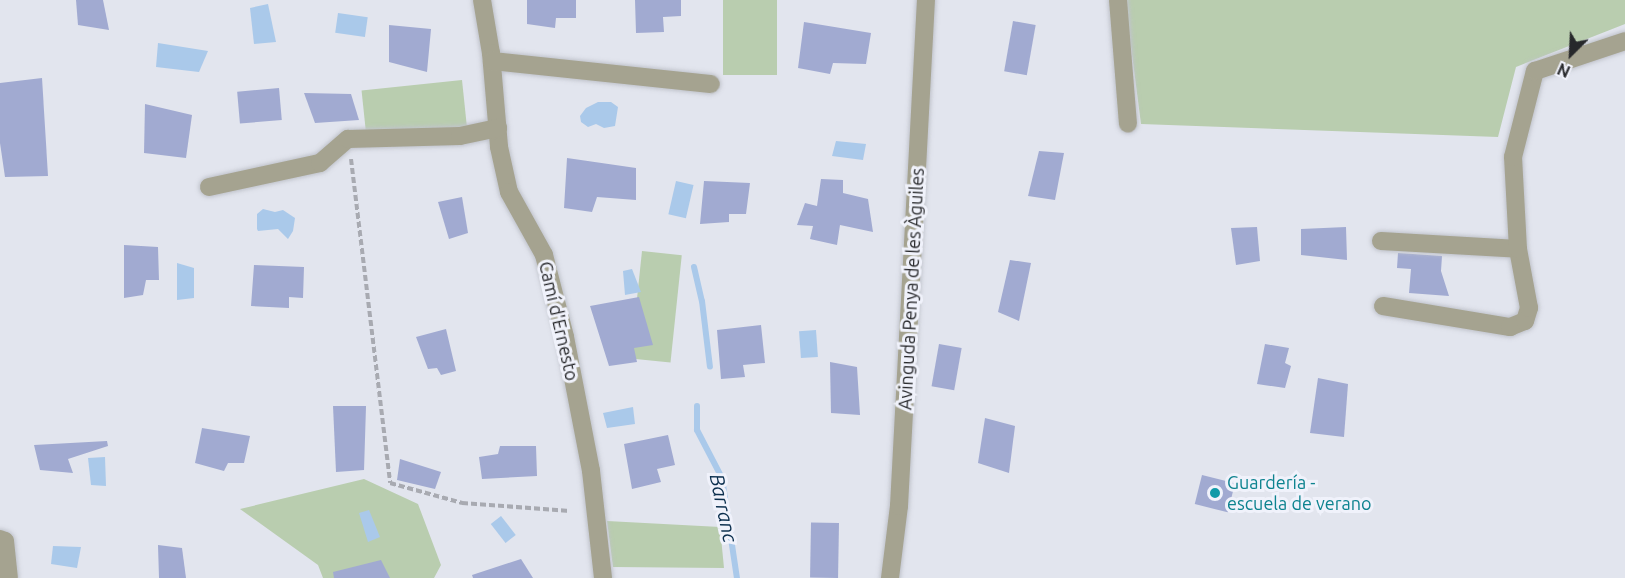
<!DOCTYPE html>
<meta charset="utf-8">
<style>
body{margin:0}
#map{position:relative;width:1625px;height:578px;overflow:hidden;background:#e2e5ee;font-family:Ubuntu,sans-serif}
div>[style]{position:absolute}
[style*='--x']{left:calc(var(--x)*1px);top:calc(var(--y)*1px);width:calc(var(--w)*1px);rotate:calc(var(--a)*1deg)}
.green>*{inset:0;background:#b9cdaf;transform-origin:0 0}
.water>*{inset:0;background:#aac9ea;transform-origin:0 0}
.stream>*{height:6px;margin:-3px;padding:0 3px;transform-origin:3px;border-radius:3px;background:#aac9ea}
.building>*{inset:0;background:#a1aad1;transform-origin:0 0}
.path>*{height:4px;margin-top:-2px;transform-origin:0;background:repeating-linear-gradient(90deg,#a8aab1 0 6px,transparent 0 9px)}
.roads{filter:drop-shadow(0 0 2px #c0c3cb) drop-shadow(0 0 2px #c0c3cb)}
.minor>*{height:18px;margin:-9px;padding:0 9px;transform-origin:9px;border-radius:9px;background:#a5a390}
.dots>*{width:16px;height:16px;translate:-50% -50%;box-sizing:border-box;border:3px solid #f0f2fb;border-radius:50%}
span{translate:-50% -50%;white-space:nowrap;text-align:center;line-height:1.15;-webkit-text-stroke:6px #f0f2fb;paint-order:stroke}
.street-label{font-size:18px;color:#27282b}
.culture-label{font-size:18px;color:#0d838f}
.left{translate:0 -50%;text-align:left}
.water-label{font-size:20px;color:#0a2e4d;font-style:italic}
.north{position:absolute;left:1541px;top:24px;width:60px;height:60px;-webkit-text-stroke:4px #f0f2fb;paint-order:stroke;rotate:204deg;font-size:16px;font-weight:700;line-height:24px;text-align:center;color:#27282b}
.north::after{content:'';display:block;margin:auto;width:21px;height:27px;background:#27282b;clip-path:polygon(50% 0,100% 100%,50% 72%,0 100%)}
</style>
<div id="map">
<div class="green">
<i style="left:723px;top:0;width:54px;height:75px"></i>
<i style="clip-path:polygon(1125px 0,1625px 0,1625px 24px,1516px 67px,1498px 137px,1141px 124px)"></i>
<i style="left:462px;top:80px;width:47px;height:101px;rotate:84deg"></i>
<i style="left:642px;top:251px;width:40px;height:108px;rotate:6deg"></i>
<i style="clip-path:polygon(364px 479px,418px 504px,441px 565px,434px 578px,323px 578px,318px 565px,240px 509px)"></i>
<i style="clip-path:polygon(607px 521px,720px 527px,724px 568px,613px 567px)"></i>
</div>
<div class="water">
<i style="clip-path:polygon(268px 4px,276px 42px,254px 44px,250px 8px)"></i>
<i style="left:338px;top:13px;width:30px;height:20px;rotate:8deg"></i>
<i style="clip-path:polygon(158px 43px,208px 51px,199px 72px,156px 67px)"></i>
<i style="clip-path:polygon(598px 102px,611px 102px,618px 107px,615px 126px,604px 128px,596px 124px,588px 127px,581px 122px,580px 116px,586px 108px)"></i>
<i style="clip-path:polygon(836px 141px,866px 144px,863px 160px,832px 156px)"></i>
<i style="left:676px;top:181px;width:18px;height:34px;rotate:13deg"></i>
<i style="clip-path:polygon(263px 209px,275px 212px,283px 210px,295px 218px,293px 231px,288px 239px,278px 229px,258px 231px,257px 229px,257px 214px)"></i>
<i style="clip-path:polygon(177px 263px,194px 268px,194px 298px,177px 300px)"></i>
<i style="clip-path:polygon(632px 269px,641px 292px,625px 295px,623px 271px)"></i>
<i style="left:816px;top:330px;width:27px;height:17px;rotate:86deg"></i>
<i style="clip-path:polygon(633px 407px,635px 424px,607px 428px,603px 413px)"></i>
<i style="clip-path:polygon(105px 457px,106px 486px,91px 485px,88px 458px)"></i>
<i style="clip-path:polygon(369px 510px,380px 537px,368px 542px,359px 513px)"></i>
<i style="left:501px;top:516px;width:24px;height:13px;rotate:52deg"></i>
<i style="clip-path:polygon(53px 546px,81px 547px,77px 568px,51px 564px)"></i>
</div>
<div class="stream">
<i style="--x:694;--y:267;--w:35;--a:77"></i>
<i style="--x:702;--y:301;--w:66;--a:83.1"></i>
<i style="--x:697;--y:406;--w:24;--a:90"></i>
<i style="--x:697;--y:430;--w:54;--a:62.5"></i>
<i style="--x:722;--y:478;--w:101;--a:81.5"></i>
</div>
<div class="building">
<i style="clip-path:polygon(76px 0,103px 0,109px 30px,78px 25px)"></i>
<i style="clip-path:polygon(527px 0,576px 0,576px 18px,556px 18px,555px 28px,527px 24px)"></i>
<i style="clip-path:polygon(635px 0,681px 0,681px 16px,663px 17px,664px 32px,636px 33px)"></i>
<i style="left:1013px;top:21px;width:23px;height:51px;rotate:10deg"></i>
<i style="clip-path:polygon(804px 22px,871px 33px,866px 64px,833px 63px,830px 74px,798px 68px)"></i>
<i style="clip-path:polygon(389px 25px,431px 29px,427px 72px,389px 62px)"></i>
<i style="clip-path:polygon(42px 78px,48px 176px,5px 177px,0 143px,0 83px)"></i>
<i style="left:279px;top:88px;width:32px;height:42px;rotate:85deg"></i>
<i style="clip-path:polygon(304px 93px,351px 94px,359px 120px,315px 123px)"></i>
<i style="clip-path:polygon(145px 104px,192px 115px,186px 158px,144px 153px)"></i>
<i style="clip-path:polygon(1039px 151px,1064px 153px,1055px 200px,1028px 196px)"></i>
<i style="clip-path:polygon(567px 158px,636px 168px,636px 200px,597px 197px,592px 212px,564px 208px)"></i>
<i style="clip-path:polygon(821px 179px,843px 180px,843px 193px,868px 199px,873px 232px,840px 225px,837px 245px,810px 239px,813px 226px,797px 225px,805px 203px,817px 206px)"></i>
<i style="clip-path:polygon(704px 181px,750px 183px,746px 214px,729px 214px,729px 222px,700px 224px)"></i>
<i style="clip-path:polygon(462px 197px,468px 233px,449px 239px,438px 202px)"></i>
<i style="clip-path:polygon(1257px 227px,1260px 261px,1236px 265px,1231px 228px)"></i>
<i style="clip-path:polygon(1346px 227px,1347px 260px,1301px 255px,1301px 229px)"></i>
<i style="clip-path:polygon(124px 245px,158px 247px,159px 280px,146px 280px,143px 295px,124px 298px)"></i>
<i style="clip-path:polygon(1398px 253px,1442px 256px,1441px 271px,1449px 296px,1409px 293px,1411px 269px,1397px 268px)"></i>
<i style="clip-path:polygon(1010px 260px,1031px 263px,1019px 321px,998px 312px)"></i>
<i style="clip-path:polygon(254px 265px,304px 267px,303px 298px,289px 297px,289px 308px,251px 306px)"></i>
<i style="clip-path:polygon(639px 297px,653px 345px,634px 348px,637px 362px,609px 366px,590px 306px)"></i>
<i style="clip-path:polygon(761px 325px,765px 363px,743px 365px,745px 377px,721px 379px,717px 330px)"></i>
<i style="clip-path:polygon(446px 329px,456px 371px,441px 375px,437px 368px,428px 369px,416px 337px)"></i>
<i style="left:939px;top:344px;width:23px;height:43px;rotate:10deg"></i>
<i style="clip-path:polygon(1265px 344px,1289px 348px,1285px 363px,1291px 366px,1285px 388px,1257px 384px)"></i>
<i style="clip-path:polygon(830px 362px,857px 367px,860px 415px,831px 413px)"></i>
<i style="clip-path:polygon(1318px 378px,1348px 384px,1344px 437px,1310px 433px)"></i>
<i style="clip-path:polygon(333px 406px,366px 406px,364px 470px,336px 472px)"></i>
<i style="clip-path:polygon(985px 418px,1015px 426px,1009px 473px,978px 463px)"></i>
<i style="clip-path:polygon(202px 428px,250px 436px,244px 463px,228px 463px,224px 471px,195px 463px)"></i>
<i style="clip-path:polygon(668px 435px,675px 465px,657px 469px,661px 482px,632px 489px,624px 444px)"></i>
<i style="clip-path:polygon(107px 441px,108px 446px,68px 459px,73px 473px,40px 470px,34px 445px)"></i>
<i style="clip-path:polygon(500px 446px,536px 446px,537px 476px,482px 479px,479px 457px,498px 454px)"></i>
<i style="clip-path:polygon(400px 459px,441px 472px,435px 489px,397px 480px)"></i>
<i style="left:1202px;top:475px;width:34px;height:30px;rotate:14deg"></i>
<i style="left:839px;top:523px;width:55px;height:28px;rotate:91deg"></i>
<i style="clip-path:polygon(158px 545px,182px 548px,186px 578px,159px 578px)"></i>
<i style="clip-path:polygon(521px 559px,533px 578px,473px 578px,472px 575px)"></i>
<i style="clip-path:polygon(381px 560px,390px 578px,334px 578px,333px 572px)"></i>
</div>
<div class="path">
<i style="--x:351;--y:159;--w:326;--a:83.1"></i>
<i style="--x:390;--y:483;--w:75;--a:15.5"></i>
<i style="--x:462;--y:503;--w:108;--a:4.2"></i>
</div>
<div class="roads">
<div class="minor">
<i style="--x:482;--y:0;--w:54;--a:80.4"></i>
<i style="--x:491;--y:53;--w:94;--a:85.1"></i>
<i style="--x:499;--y:147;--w:46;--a:77.5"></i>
<i style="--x:509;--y:192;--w:72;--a:60.9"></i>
<i style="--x:544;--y:255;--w:85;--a:75.6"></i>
<i style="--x:565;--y:337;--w:136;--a:79"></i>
<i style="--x:591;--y:471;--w:108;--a:83.6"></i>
<i style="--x:1118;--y:0;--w:124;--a:85.4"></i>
<i style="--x:492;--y:61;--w:220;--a:6"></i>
<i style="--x:209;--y:187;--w:114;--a:-12.2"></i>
<i style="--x:320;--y:163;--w:37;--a:-41"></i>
<i style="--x:348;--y:139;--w:112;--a:-1.5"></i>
<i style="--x:460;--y:136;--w:39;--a:-12"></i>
<i style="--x:1381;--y:241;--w:137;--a:3.3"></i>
<i style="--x:1383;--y:306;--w:129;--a:9.4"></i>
<i style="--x:1510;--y:327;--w:16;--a:-22"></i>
<i style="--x:1525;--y:321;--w:14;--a:-73"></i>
<i style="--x:1529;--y:308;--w:60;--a:-100.6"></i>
<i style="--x:1518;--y:249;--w:92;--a:-93.1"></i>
<i style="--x:1513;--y:157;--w:89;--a:-75.7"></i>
<i style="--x:1535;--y:71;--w:95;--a:-18.4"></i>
<i style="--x:0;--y:539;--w:5;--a:22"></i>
<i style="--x:5;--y:541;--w:37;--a:84"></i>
<i style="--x:890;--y:578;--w:73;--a:-82.9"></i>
<i style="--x:899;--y:506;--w:507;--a:-86.95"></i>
</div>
</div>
<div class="dots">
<i style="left:1215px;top:493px;background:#0f9aa8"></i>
</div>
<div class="street-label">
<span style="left:911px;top:289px;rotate:-87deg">Avinguda Penya de les Àguiles</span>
<span style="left:559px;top:321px;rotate:77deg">Camí d'Ernesto</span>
</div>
<div class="culture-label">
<span class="left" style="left:1227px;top:493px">Guardería -<br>escuela de verano</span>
</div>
<div class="water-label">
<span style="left:724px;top:508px;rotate:78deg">Barranc</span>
</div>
<div class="north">N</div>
</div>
